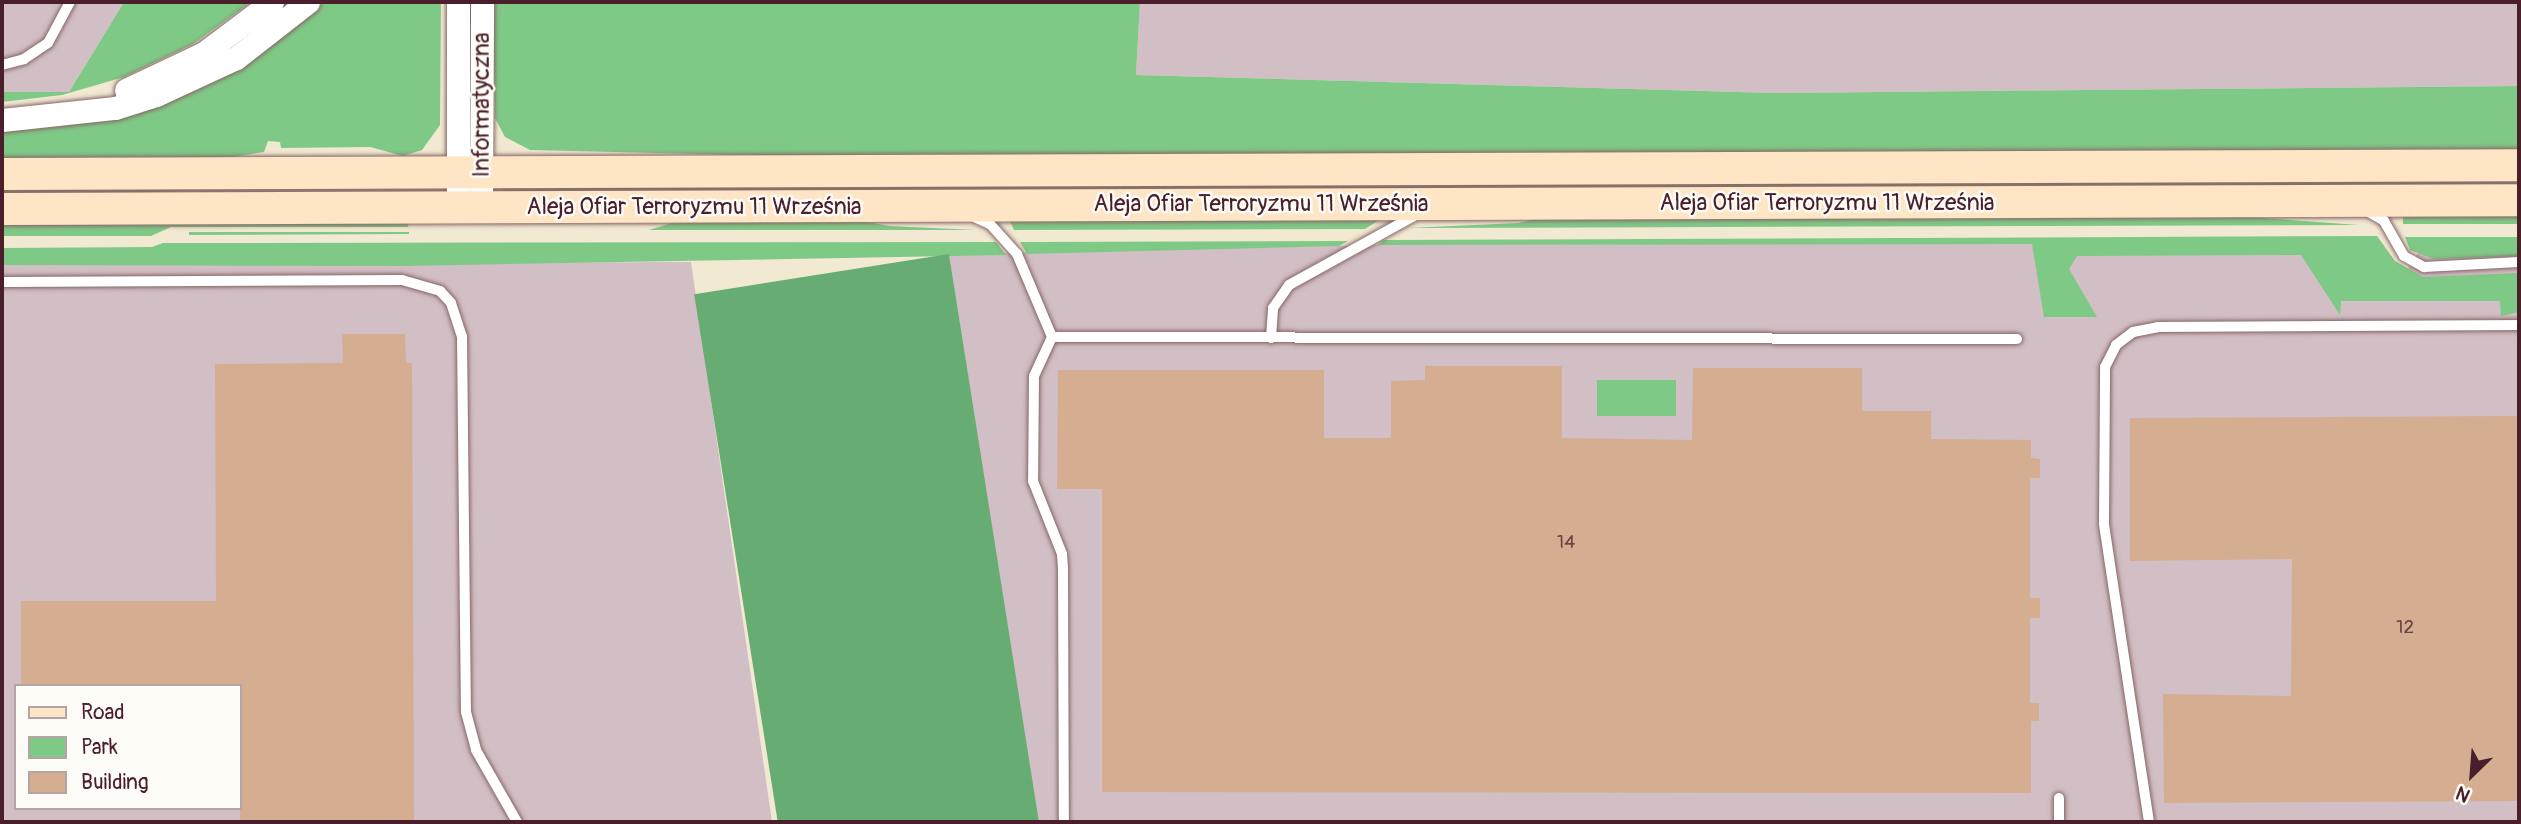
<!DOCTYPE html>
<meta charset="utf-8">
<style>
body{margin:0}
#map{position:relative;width:2521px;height:824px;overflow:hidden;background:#f2e9d2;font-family:Pangolin,sans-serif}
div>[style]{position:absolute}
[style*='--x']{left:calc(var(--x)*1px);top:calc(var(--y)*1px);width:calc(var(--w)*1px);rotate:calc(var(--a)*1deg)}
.industrial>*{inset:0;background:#d2bec5}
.green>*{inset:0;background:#7fc986;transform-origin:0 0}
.forest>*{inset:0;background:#67ad73;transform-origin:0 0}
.building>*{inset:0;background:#d5ad91}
.roads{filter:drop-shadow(0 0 2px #856665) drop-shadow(0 0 2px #856665)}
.lane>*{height:10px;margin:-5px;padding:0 5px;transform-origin:5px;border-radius:5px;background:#fff}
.street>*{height:23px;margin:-11.5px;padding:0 11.5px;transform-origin:11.5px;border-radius:11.5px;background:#fff}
.secondary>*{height:32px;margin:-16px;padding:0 16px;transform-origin:16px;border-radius:16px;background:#fee5c5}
span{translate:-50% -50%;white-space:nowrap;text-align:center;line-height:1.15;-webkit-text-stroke:5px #fdfcf7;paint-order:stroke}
.number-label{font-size:19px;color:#6d4244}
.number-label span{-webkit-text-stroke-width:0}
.street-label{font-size:23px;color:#4a1f2b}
.frame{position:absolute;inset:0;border:4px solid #4a1f2b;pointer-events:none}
.legend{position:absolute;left:14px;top:684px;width:228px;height:126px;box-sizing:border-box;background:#fdfcf7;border:2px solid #b5a4a5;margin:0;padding:9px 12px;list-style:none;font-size:21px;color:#4a1f2b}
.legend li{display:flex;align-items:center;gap:14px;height:35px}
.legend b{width:35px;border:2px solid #b5a4a5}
.north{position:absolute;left:2437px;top:740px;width:70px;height:70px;-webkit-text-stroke:5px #fdfcf7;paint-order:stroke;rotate:205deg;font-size:19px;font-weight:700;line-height:28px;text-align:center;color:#4a1f2b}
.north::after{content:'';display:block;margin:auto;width:24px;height:32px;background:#4a1f2b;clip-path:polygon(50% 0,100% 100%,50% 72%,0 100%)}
</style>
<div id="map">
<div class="industrial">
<i style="clip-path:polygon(2px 2px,124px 2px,69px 92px,2px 92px)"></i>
<i style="clip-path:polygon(1140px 2px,2519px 2px,2519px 86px,1774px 93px,1136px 75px)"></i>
<i style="clip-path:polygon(2371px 242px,2405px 273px,2419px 251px,2519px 246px,2519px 822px,1037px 822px,949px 254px,1377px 245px)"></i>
<i style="clip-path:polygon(evenodd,691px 262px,772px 822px,2px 822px,2px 265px,691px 262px,16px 686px,240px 686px,240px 808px,16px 808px,16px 686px)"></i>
</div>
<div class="green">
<i style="clip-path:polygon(124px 2px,251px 2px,193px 44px,124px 77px,62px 95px,2px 102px,2px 92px,69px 92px)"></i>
<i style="clip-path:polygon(324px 2px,441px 2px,440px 125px,422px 150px,403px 156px,370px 147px,281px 148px,280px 142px,268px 141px,264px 152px,220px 159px,2px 161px,2px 132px,84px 122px,308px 15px)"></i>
<i style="clip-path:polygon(493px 2px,1140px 2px,1136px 75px,1774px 93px,2519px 86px,2519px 152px,791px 156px,530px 150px,505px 137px,495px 118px)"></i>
<i style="clip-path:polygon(2519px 176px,2519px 190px,507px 192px,497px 186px)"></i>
<i style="clip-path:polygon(409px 183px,409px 188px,204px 188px,97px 197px,2px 198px,2px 184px)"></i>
<i style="left:2403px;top:213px;width:116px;height:11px"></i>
<i style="clip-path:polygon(2207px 214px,2359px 225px,1408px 228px,1519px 223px,1552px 215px)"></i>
<i style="clip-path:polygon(1385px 216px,1365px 229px,1014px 230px,1009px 219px)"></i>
<i style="clip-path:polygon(845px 218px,889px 226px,976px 230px,649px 230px,678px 221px)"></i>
<i style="clip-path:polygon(409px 220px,408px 227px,171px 227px,151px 236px,2px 236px,2px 221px)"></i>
<i style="clip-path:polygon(189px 232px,409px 232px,409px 234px,189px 235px)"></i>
<i style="clip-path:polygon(2377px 236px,2395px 261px,2423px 277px,2519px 273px,2519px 312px,2501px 316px,2500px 301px,2341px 301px,2340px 315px,2301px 255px,2077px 256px,2069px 269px,2097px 317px,2044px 317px,2032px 244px,1377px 245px,1384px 240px)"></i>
<i style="clip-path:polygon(2405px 237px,2519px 237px,2519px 256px,2434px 259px,2410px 250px)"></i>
<i style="clip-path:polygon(1348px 241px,1339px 246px,1027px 254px,1020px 242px)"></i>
<i style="clip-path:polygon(996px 242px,1006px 255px,404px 266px,2px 265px,2px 248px,152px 247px,163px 243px)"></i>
<i style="left:1597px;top:380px;width:79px;height:36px"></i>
</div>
<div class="forest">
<i style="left:949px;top:254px;width:575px;height:258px;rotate:81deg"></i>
</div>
<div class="building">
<i style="clip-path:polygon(342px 334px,405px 334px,406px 363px,412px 363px,414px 822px,240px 822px,240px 686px,21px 686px,21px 601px,216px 601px,215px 364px,343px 363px)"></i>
<i style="clip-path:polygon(1425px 366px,1562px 366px,1562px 438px,1692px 440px,1693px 368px,1862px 368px,1862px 411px,1931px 411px,1931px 439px,2031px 440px,2031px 458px,2040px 459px,2040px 478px,2030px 478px,2030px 598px,2040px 598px,2040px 618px,2030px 618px,2030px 703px,2039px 703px,2039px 721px,2031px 721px,2031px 793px,1102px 792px,1102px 489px,1057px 489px,1058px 370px,1324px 370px,1324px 438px,1391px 438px,1391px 381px,1425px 380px)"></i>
<i style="clip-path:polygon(2519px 416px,2519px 801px,2164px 803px,2163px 694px,2291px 696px,2292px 559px,2130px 561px,2130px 418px)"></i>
</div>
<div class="roads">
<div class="lane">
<i style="--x:2;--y:65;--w:23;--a:-15"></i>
<i style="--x:24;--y:59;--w:29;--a:-34"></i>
<i style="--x:48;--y:43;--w:47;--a:-61.8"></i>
<i style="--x:2367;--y:211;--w:20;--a:30"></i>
<i style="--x:2384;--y:221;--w:40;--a:60.3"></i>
<i style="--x:2404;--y:256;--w:23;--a:29"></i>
<i style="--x:2424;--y:267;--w:95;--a:-3"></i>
<i style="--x:974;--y:217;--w:17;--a:24"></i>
<i style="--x:990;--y:224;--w:40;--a:48"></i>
<i style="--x:1017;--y:254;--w:90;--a:67.1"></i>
<i style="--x:1052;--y:337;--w:43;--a:114.8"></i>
<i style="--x:1034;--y:376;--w:105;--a:90.5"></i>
<i style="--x:1033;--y:481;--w:79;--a:68.3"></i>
<i style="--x:1062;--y:554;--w:16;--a:86"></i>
<i style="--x:1063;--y:570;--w:252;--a:89.8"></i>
<i style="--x:2;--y:282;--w:400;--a:-0.3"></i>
<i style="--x:402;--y:280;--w:40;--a:16"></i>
<i style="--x:440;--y:291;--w:16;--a:47"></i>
<i style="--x:451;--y:303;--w:35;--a:72"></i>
<i style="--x:462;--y:336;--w:376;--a:89.4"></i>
<i style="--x:466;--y:712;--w:39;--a:75"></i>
<i style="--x:476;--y:750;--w:83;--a:60.3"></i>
<i style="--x:1052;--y:337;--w:965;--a:0.12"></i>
<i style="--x:1271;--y:338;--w:30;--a:-86"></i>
<i style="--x:1273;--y:308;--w:28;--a:-55"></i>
<i style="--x:1289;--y:285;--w:145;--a:-28.9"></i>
<i style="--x:2059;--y:822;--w:24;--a:-90"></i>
<i style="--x:2149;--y:822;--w:302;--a:-98.6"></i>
<i style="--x:2104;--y:523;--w:156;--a:-89.6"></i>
<i style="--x:2105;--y:367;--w:25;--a:-63"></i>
<i style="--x:2116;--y:345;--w:21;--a:-37"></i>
<i style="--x:2133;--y:332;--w:25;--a:-11"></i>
<i style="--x:2158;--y:327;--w:361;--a:-0.3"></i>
</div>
<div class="street">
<i style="--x:126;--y:90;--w:86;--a:-25.4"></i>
<i style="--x:204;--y:53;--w:85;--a:-36.9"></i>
<i style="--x:2;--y:120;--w:114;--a:-6.1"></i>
<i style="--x:115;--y:108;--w:43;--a:-17.6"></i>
<i style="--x:156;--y:95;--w:88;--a:-24.8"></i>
<i style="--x:236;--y:58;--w:91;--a:-37.9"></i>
<i style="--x:458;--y:207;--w:205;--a:-90"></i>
<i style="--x:481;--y:207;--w:205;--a:-89.7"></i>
</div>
<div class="secondary">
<i style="--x:2;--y:174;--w:2517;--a:-0.2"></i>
<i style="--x:2;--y:209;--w:2517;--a:-0.2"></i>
</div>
</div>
<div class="number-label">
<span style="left:1566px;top:543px">14</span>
<span style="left:2405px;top:628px">12</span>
</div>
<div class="street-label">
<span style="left:482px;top:105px;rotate:-90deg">Informatyczna</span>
<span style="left:1827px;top:203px">Aleja Ofiar Terroryzmu 11 Września</span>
<span style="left:1261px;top:204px">Aleja Ofiar Terroryzmu 11 Września</span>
<span style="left:694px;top:207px">Aleja Ofiar Terroryzmu 11 Września</span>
</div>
<div class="frame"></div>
<ul class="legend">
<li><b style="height:9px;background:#fee5c5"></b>Road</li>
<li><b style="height:19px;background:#7fc986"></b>Park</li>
<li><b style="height:19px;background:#d5ad91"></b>Building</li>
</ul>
<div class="north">N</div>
</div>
